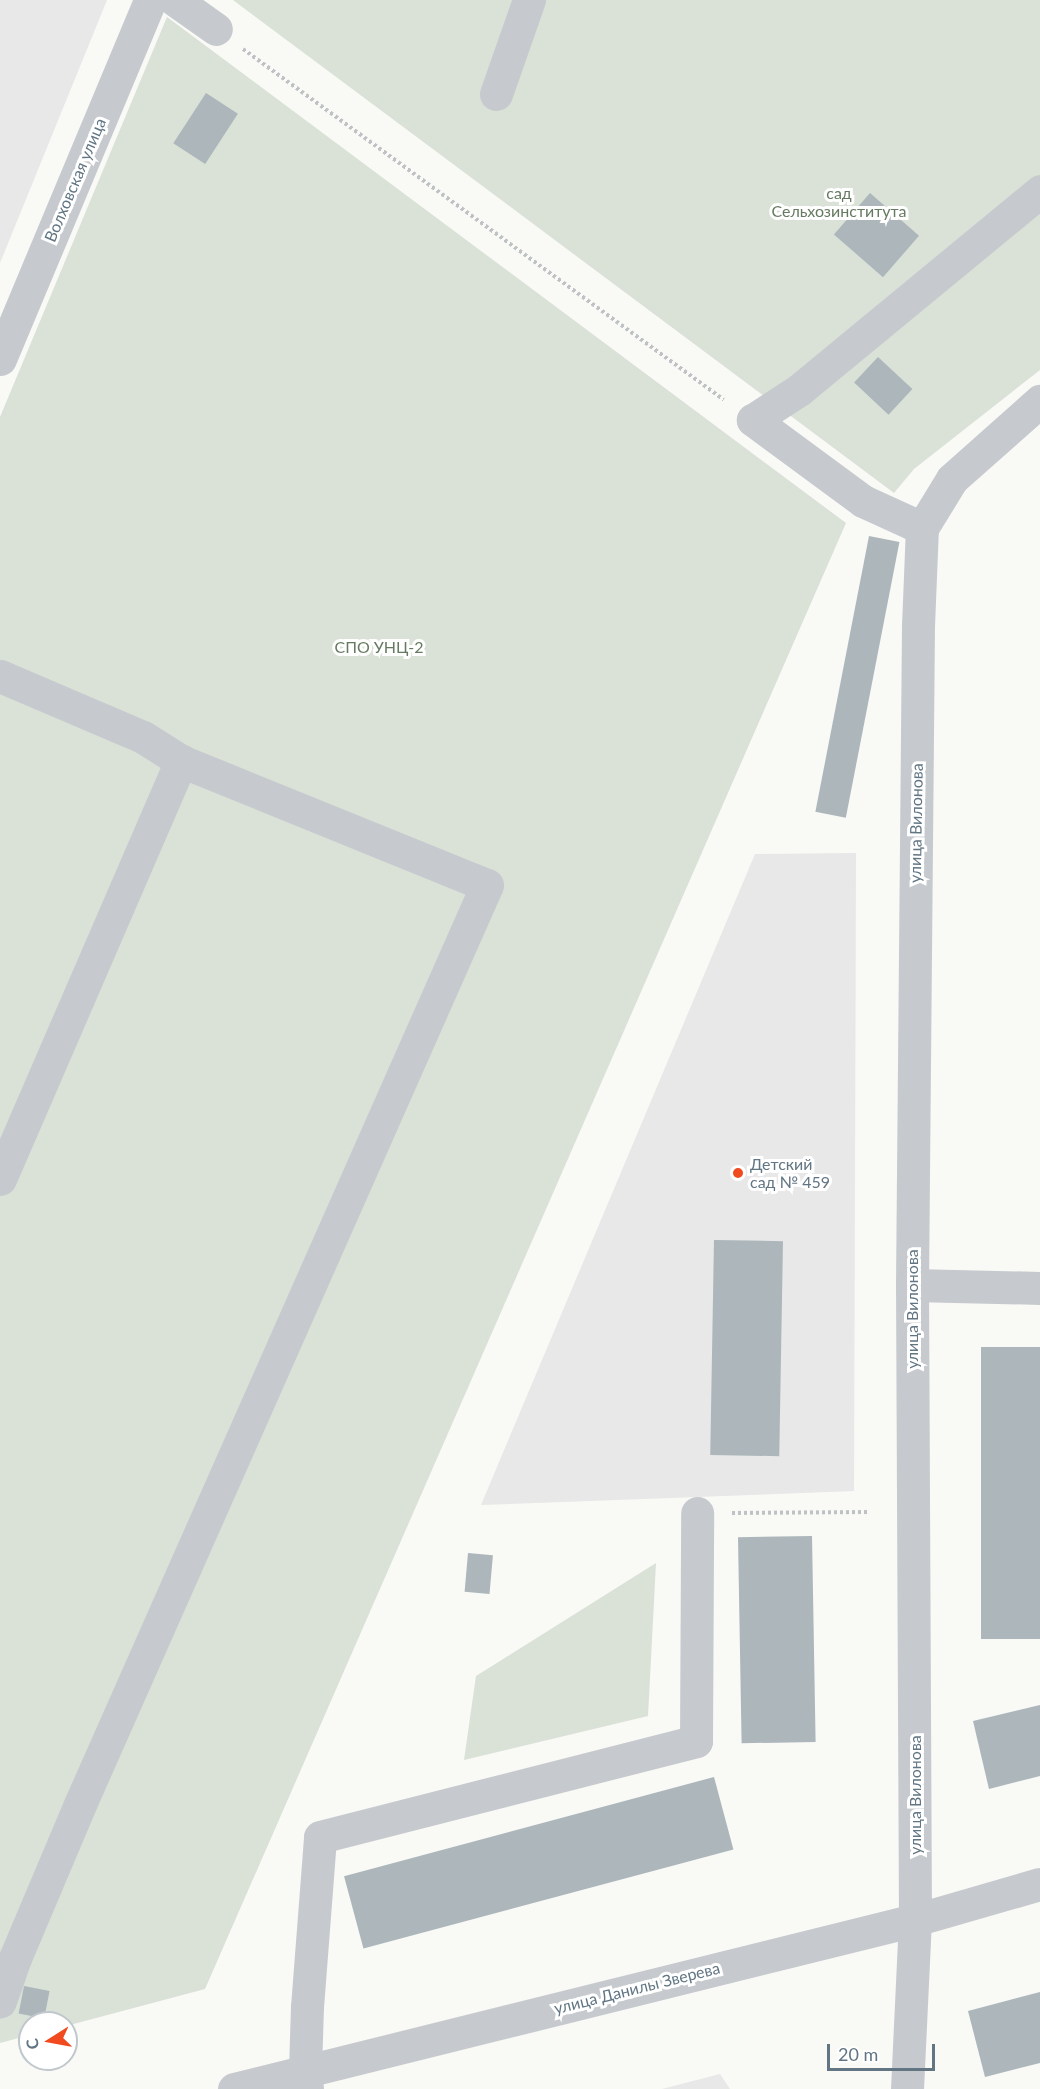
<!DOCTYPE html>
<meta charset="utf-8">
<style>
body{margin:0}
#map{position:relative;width:1040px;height:2089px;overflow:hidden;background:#f9f9f6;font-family:Lato,sans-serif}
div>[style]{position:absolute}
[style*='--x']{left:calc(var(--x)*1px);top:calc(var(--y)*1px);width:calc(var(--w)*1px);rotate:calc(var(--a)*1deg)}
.built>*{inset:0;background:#e7e8e7}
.green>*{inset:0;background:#dae1d7}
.building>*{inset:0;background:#acb6bb;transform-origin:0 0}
.path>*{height:4px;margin-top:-2px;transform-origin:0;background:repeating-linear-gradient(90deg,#bfc2c4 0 3px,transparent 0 6px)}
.minor>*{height:33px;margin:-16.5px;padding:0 16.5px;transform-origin:16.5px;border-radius:16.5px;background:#c6cace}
.dots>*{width:16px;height:16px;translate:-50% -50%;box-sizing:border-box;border:3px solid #fff;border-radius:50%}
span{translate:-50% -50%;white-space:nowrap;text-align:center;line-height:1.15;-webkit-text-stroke:6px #fff;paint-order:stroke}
.street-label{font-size:16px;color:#617583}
.park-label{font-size:16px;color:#667a61}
.poi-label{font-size:16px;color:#617583}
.left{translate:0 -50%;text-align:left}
.north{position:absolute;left:18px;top:2011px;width:60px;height:60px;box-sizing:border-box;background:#fff;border:2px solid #c0c8cd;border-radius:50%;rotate:259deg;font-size:16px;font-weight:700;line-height:24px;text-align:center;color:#617583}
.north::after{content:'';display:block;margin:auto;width:21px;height:27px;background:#f04a1e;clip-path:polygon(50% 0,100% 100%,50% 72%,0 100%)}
.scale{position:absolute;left:827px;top:2044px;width:108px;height:27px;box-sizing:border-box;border:3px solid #617583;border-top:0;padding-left:8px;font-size:18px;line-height:21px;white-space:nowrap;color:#617583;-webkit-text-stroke:4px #fff;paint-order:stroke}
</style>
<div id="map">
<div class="built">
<i style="clip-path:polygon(0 0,107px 0,0 263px)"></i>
<i style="clip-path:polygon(856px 853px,854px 1491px,481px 1505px,755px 854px)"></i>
<i style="clip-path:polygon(720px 2074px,730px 2089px,662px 2089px)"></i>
</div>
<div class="green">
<i style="clip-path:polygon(233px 0,1040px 0,1040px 370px,914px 469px,894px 493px)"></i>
<i style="clip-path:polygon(167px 17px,846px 523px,205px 1989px,66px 2026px,66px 2023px,30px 2023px,30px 2035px,0 2043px,0 417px)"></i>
<i style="clip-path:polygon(656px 1563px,648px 1716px,464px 1760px,476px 1676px)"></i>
</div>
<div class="building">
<i style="left:206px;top:93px;width:38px;height:60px;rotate:33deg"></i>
<i style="left:870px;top:193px;width:65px;height:55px;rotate:41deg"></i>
<i style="left:878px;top:357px;width:47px;height:35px;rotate:43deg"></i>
<i style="left:869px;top:536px;width:31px;height:281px;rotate:11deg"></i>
<i style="left:714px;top:1240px;width:69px;height:215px;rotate:1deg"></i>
<i style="left:981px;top:1347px;width:59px;height:292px"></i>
<i style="left:812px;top:1536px;width:206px;height:74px;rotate:89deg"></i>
<i style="left:468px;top:1553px;width:25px;height:39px;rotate:5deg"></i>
<i style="clip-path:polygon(1040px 1705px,1040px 1776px,989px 1789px,973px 1721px)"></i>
<i style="left:714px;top:1777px;width:75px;height:383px;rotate:75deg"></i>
<i style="left:24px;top:1986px;width:26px;height:28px;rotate:11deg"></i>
<i style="clip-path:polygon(1040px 1992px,1040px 2063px,985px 2077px,968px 2011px)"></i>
</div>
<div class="path">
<i style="--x:243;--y:49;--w:595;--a:36.12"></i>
<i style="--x:732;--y:1513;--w:138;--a:-0.4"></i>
</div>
<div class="minor">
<i style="--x:175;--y:0;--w:50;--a:35.3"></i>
<i style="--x:496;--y:94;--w:100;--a:-70.7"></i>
<i style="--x:0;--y:359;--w:389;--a:-67.3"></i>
<i style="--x:922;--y:528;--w:65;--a:-155.4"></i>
<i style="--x:863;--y:501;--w:137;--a:-143.6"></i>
<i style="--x:753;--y:420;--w:55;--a:-33.1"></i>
<i style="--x:799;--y:390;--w:313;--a:-39.5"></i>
<i style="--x:0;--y:676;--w:155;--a:23.1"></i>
<i style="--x:143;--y:737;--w:45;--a:32.3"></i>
<i style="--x:181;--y:761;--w:330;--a:22.1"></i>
<i style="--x:487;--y:885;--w:1003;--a:113.88"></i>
<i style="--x:81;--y:1802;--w:169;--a:112.9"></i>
<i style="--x:15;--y:1958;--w:46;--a:109.2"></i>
<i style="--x:0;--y:1179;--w:456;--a:-66.6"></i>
<i style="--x:912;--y:1285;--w:128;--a:1.3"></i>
<i style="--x:234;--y:2089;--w:702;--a:-13.94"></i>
<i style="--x:915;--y:1920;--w:130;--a:-16.1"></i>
<i style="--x:307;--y:2089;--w:19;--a:-96"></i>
<i style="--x:305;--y:2070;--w:63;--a:-88.2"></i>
<i style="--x:307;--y:2007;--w:170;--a:-85.6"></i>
<i style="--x:320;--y:1837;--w:388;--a:-14.3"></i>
<i style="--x:696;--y:1741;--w:228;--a:-89.7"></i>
<i style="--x:907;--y:2089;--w:169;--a:-87.3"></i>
<i style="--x:915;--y:1920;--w:635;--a:-90.27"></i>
<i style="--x:912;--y:1285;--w:659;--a:-89.48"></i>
<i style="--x:918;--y:626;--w:98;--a:-87.7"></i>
<i style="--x:922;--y:528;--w:57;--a:-58.5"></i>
<i style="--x:952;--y:479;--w:118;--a:-41.6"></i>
</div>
<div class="dots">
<i style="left:738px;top:1173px;background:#f04a1e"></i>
</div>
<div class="street-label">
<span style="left:75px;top:180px;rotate:-67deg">Волховская улица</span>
<span style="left:916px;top:823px;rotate:-89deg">улица Вилонова</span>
<span style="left:912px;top:1309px;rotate:-90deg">улица Вилонова</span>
<span style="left:915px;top:1795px;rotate:-90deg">улица Вилонова</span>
<span style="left:637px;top:1988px;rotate:-14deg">улица Данилы Зверева</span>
</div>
<div class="park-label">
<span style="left:839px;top:202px">сад<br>Сельхозинститута</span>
<span style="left:379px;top:647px">СПО УНЦ-2</span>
</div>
<div class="poi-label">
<span class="left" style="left:750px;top:1173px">Детский<br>сад № 459</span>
</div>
<div class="north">С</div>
<div class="scale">20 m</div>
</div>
